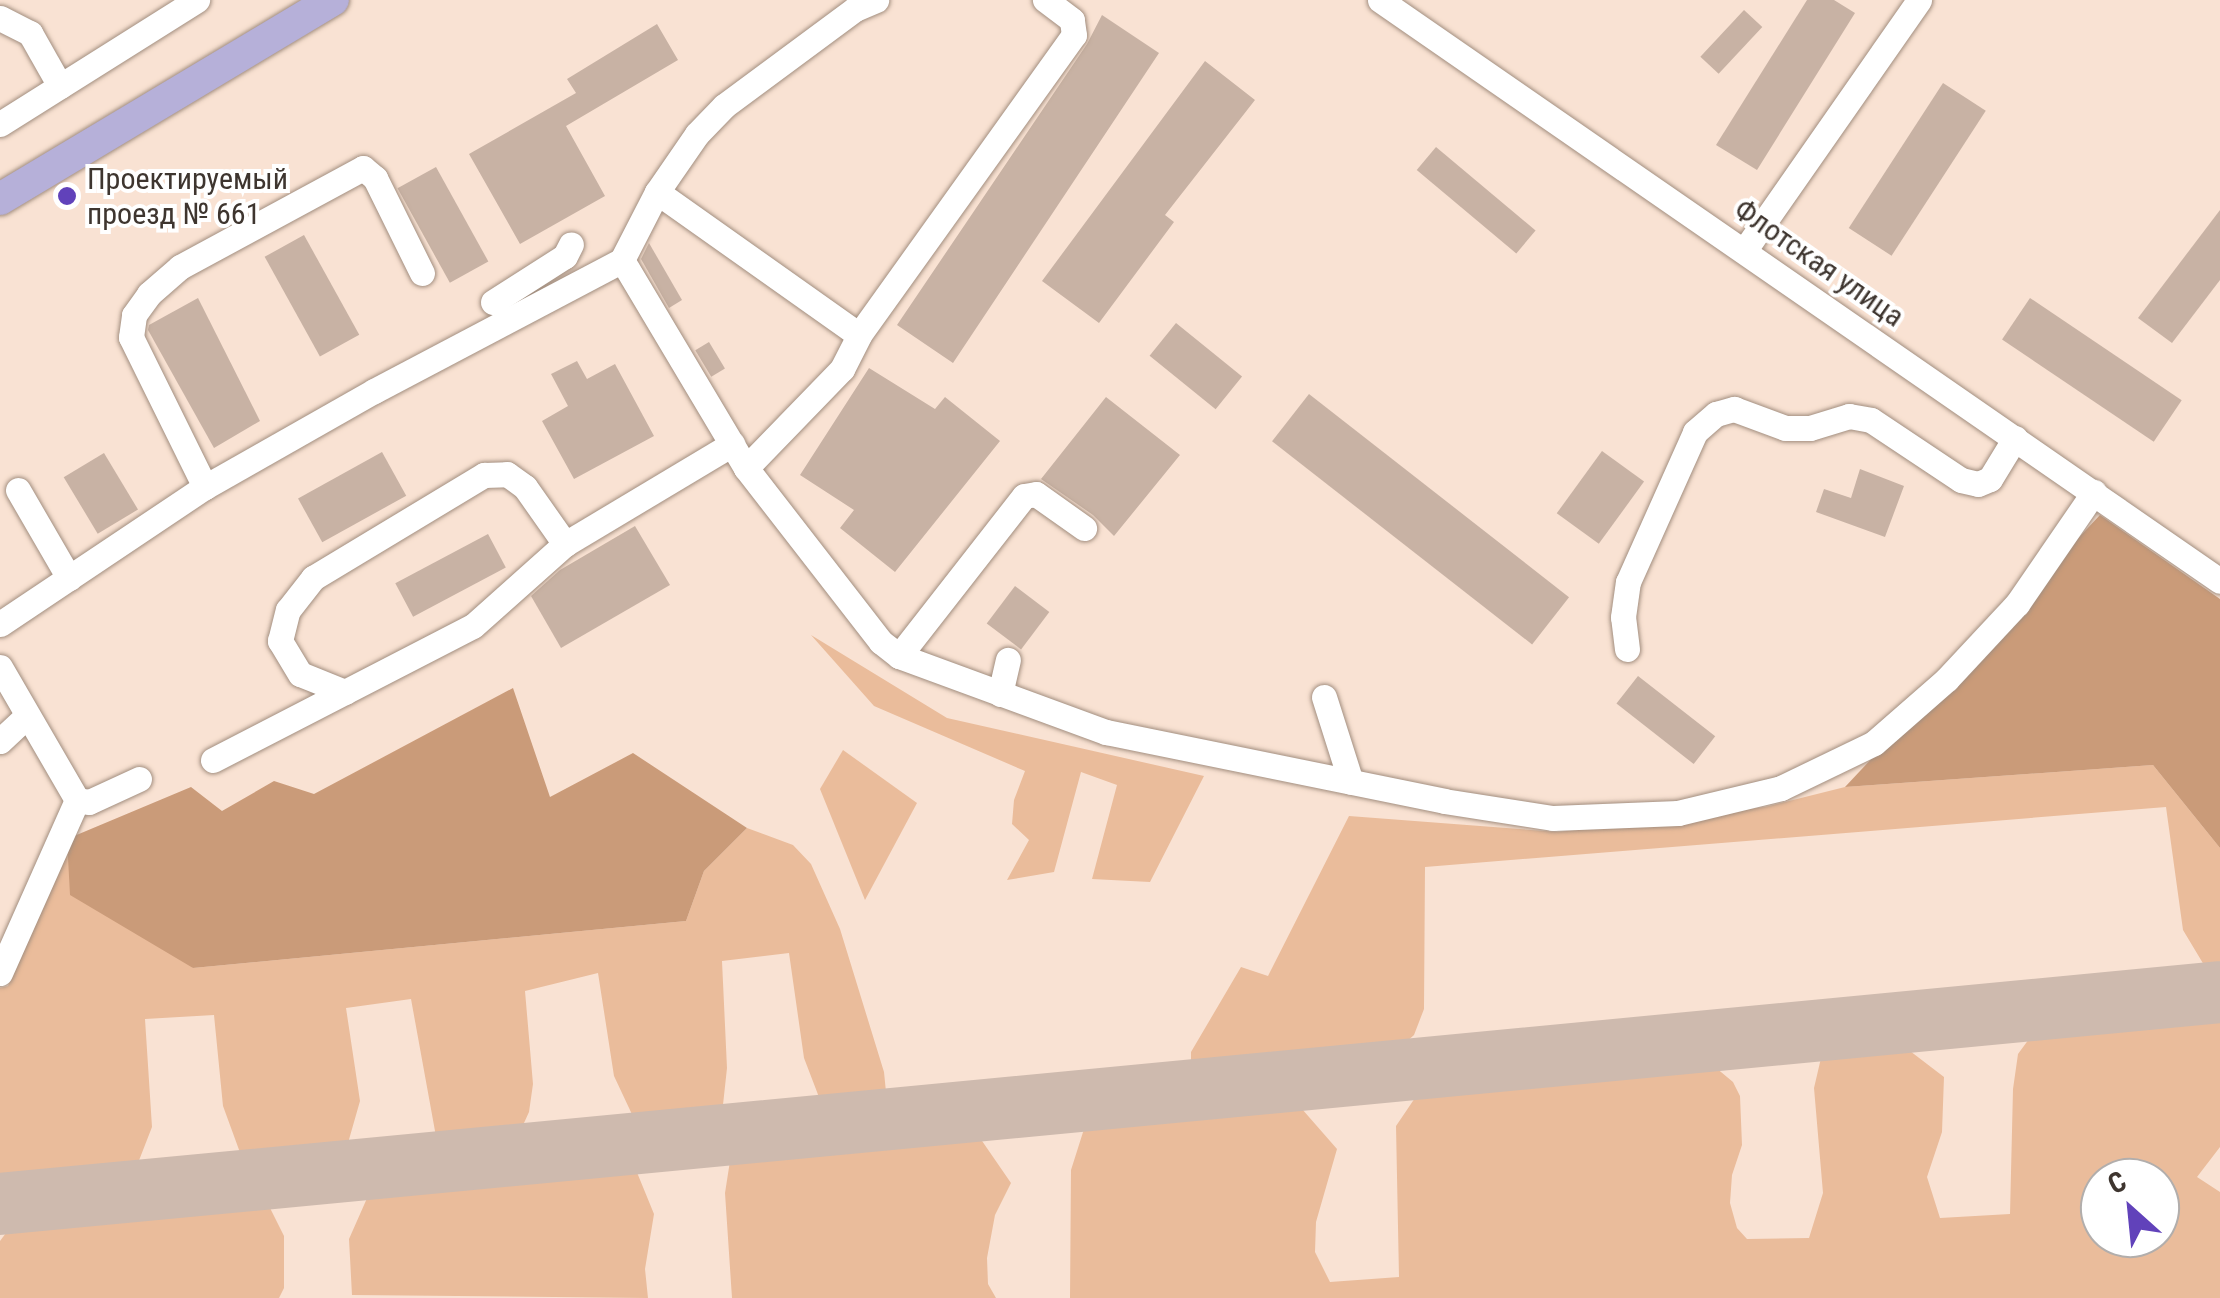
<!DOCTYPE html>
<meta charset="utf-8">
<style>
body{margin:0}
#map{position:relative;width:2220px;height:1298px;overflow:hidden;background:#f9e2d3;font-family:"Roboto Condensed",sans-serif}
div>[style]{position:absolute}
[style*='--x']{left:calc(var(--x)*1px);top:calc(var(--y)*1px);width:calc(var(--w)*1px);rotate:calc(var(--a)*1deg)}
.green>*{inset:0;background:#eabc9b}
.forest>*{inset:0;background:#ca9b79}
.taxiway>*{height:62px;margin:-31px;padding:0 31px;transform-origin:31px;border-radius:31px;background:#cebaae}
.building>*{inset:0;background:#c8b2a4;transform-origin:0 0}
.roads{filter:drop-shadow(0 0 2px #a28e7f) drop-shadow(0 0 2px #a28e7f)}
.minor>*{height:25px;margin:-12.5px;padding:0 12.5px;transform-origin:12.5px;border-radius:12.5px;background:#fff}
.major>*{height:32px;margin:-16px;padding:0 16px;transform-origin:16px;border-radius:16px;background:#b6b0d9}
.dots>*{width:28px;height:28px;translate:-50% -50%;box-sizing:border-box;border:5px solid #fff;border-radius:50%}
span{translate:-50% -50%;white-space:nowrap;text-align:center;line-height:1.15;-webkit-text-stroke:8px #fff;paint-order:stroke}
.poi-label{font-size:30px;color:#3e352f}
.left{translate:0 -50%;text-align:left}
.street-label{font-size:30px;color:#3e352f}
.north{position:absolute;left:2080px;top:1158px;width:100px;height:100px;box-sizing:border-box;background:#fff;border:2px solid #b2aeac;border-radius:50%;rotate:333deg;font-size:28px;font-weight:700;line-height:40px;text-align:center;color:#3e352f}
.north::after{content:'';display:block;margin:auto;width:35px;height:45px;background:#6142ba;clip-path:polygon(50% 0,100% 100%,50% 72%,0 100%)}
</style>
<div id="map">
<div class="green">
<i style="clip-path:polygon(811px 635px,947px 718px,1204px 776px,1150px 882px,1092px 879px,1117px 785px,1081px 772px,1054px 872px,1007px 880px,1029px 840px,1012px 824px,1014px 800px,1025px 771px,874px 706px)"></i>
<i style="clip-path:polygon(843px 750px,917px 803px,865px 900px,820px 789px)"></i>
<i style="clip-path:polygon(2153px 765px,2220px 848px,2220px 967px,2204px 965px,2183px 930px,2166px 807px,1425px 867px,1424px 1009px,1414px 1035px,1396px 1051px,1200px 1070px,1191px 1063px,1191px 1052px,1241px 967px,1268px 976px,1349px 816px,1558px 832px,1765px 807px,1845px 787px)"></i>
<i style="clip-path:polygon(747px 828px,793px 845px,811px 864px,840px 929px,884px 1072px,886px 1092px,870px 1101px,822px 1105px,804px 1058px,789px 953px,722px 961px,727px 1068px,722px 1114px,637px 1125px,614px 1076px,598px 973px,525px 991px,533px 1084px,529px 1112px,519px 1134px,437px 1142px,411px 999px,346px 1008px,360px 1101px,346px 1150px,242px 1158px,223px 1106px,214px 1015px,145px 1019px,152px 1127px,138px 1163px,126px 1172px,0 1184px,0 988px,8px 986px,67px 839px,193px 968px,686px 921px,704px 871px)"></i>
<i style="clip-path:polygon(evenodd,2220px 1022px,2220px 1147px,2197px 1177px,2220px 1192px,2220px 1298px,1070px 1298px,1071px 1170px,1084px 1129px,1302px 1109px,1337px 1149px,1316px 1222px,1315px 1252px,1330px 1282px,1399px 1277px,1396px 1126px,1417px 1095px,1715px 1067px,1733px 1082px,1740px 1096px,1742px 1145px,1732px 1175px,1730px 1203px,1737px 1228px,1747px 1239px,1809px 1238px,1823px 1193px,1814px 1088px,1821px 1058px,1910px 1051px,1944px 1077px,1942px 1132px,1927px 1177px,1940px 1218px,2010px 1214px,2013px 1089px,2018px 1054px,2029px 1039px,2220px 1022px,2100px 1178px,2160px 1178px,2160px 1238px,2100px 1238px,2100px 1178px)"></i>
<i style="clip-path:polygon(980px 1138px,1011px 1183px,995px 1215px,987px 1258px,988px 1284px,996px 1298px,732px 1298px,725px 1193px,730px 1161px)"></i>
<i style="clip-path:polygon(636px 1170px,654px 1214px,645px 1269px,648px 1298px,352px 1295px,349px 1239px,368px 1196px)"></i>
<i style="clip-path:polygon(269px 1206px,284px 1236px,284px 1288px,279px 1298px,0 1298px,0 1241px,9px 1229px)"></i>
</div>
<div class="forest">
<i style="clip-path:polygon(2100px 515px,2220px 599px,2220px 848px,2153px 765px,1845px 787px)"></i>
<i style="clip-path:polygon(513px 688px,550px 797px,633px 753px,747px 828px,704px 871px,686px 921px,193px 968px,70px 895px,67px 839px,191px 787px,222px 811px,274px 781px,314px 794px)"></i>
</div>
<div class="taxiway">
<i style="--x:0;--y:1204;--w:2230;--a:-5.45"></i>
</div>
<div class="building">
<i style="clip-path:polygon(1807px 0,1834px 0,1855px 13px,1757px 170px,1716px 145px)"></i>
<i style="left:1744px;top:10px;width:25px;height:64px;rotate:43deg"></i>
<i style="clip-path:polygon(1102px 15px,1159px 53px,953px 363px,897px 325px,1087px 44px)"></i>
<i style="clip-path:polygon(657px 24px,678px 60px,566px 126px,605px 196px,520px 244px,469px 154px,576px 93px,567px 79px)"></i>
<i style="clip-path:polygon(1205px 61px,1255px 100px,1165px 215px,1174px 222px,1099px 323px,1042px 281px)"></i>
<i style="left:1943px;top:83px;width:51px;height:173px;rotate:33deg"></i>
<i style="left:1436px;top:147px;width:130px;height:30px;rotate:40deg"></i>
<i style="left:436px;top:167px;width:108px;height:44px;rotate:61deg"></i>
<i style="clip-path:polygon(2220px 210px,2220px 280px,2172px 343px,2138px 318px)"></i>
<i style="left:304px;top:235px;width:114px;height:45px;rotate:61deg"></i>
<i style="clip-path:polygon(649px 243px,682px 300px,669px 308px,641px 259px)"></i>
<i style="clip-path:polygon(198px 298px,260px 421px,214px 448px,148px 330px,149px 325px)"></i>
<i style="left:2030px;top:298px;width:183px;height:50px;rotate:34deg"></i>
<i style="left:1176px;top:323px;width:85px;height:42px;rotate:39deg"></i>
<i style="left:709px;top:342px;width:31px;height:16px;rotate:59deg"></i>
<i style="clip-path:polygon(577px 361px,587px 379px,615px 364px,654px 436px,574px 479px,542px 421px,568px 406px,551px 374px)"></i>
<i style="clip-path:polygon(869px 368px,935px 409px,945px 397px,1000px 441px,895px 572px,840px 528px,854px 510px,800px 475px)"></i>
<i style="left:1309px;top:394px;width:330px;height:60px;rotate:38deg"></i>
<i style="clip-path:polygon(1106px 397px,1180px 455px,1114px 536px,1093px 515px,1041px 479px)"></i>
<i style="left:1602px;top:451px;width:52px;height:77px;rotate:36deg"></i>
<i style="left:382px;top:452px;width:50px;height:96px;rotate:61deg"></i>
<i style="left:104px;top:453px;width:66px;height:47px;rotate:59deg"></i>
<i style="clip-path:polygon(1860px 469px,1904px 486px,1885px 537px,1816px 512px,1824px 489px,1851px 498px)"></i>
<i style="clip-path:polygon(635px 526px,670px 585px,561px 648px,531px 596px,560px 570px)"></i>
<i style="left:488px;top:534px;width:38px;height:105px;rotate:62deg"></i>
<i style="left:1015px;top:586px;width:43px;height:47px;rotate:37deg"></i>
<i style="left:1638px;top:676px;width:98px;height:35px;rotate:38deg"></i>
</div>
<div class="roads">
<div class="minor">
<i style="--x:1380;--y:0;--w:1021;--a:34.67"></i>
<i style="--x:0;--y:18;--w:34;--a:27"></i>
<i style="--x:30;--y:33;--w:61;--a:60.5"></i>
<i style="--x:0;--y:124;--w:233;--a:-32.2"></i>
<i style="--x:657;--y:192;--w:247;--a:35.3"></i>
<i style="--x:1744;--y:251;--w:306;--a:-55.1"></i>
<i style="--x:622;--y:260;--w:242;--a:59.2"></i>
<i style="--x:746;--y:468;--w:220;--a:52.2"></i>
<i style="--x:881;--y:642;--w:23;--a:38"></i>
<i style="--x:899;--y:656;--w:221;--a:20.2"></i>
<i style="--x:1106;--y:732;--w:345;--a:11.5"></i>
<i style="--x:1444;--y:801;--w:110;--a:8.9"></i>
<i style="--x:1553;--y:818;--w:125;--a:-2.3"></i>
<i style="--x:1678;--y:813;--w:106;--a:-13.6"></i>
<i style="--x:1781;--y:788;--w:103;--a:-25.8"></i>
<i style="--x:1874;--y:743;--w:97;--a:-41.2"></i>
<i style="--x:1947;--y:679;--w:103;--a:-47"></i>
<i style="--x:2017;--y:604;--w:136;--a:-55.5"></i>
<i style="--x:493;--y:302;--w:85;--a:-32.6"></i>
<i style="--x:565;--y:256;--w:13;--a:-63"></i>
<i style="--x:746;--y:468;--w:138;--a:-45.9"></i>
<i style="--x:842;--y:369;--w:38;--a:-63"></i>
<i style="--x:859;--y:335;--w:369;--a:-54.4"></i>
<i style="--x:1074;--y:35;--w:15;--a:-98"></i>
<i style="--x:1072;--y:20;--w:34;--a:-143"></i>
<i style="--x:205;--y:487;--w:167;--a:-116.3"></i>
<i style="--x:131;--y:337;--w:22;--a:-82"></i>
<i style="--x:134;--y:315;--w:26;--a:-54"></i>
<i style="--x:149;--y:294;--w:41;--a:-41.1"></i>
<i style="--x:180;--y:267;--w:208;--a:-28.4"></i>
<i style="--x:363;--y:168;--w:16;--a:40"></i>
<i style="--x:375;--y:178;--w:106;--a:63.7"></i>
<i style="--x:18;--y:490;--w:102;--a:59.9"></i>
<i style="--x:0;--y:624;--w:247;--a:-33.8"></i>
<i style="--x:205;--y:487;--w:194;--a:-29.6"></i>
<i style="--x:374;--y:391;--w:280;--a:-27.8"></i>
<i style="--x:622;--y:260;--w:76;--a:-62.8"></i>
<i style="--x:657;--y:192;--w:70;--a:-55.4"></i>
<i style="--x:697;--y:134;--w:39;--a:-46"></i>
<i style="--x:724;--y:106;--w:163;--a:-36.5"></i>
<i style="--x:855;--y:9;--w:23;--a:-23"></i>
<i style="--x:1627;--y:649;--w:32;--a:-97"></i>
<i style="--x:1623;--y:617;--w:35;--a:-82"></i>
<i style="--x:1628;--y:582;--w:164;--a:-65.9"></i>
<i style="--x:1695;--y:432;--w:28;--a:-41"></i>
<i style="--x:1716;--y:414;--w:19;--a:-16"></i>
<i style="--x:1734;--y:409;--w:54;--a:20.4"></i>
<i style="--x:1785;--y:428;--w:25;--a:0"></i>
<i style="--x:1810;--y:428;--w:41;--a:-17.1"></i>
<i style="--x:1849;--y:416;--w:22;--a:10"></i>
<i style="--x:1871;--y:420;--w:108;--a:33.7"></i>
<i style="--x:1961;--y:480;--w:17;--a:13"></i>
<i style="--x:1978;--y:484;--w:13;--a:-23"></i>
<i style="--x:1990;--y:479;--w:48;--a:-58.6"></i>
<i style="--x:899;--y:656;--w:203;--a:-52"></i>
<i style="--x:1024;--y:496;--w:12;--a:-9"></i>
<i style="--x:1036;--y:494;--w:59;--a:35.3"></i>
<i style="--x:0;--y:667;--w:154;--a:59.9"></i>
<i style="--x:345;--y:692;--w:48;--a:-158.2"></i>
<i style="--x:300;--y:674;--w:39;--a:-121"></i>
<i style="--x:280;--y:641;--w:32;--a:-76"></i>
<i style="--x:288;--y:610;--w:41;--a:-52"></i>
<i style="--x:313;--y:578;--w:200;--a:-31.1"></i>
<i style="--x:484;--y:475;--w:23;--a:-2"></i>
<i style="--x:507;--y:474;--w:22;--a:36"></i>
<i style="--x:525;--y:487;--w:70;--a:54.9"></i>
<i style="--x:1000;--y:694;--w:35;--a:-77"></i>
<i style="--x:1324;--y:697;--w:89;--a:72.4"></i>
<i style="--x:0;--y:741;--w:35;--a:-43"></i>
<i style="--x:213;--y:760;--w:292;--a:-27.3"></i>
<i style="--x:473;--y:626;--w:123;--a:-41.7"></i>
<i style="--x:565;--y:544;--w:195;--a:-30.9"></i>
<i style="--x:77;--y:800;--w:12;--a:9"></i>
<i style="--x:89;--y:802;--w:55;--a:-24.7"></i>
<i style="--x:0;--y:973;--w:189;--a:-66"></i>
</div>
<div class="major">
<i style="--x:0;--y:199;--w:388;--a:-30.9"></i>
</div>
</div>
<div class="dots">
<i style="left:67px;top:196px;background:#6142ba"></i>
</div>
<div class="poi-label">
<span class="left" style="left:87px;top:196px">Проектируемый<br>проезд № 661</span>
</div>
<div class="street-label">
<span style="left:1819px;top:263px;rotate:35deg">Флотская улица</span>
</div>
<div class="north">С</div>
</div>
